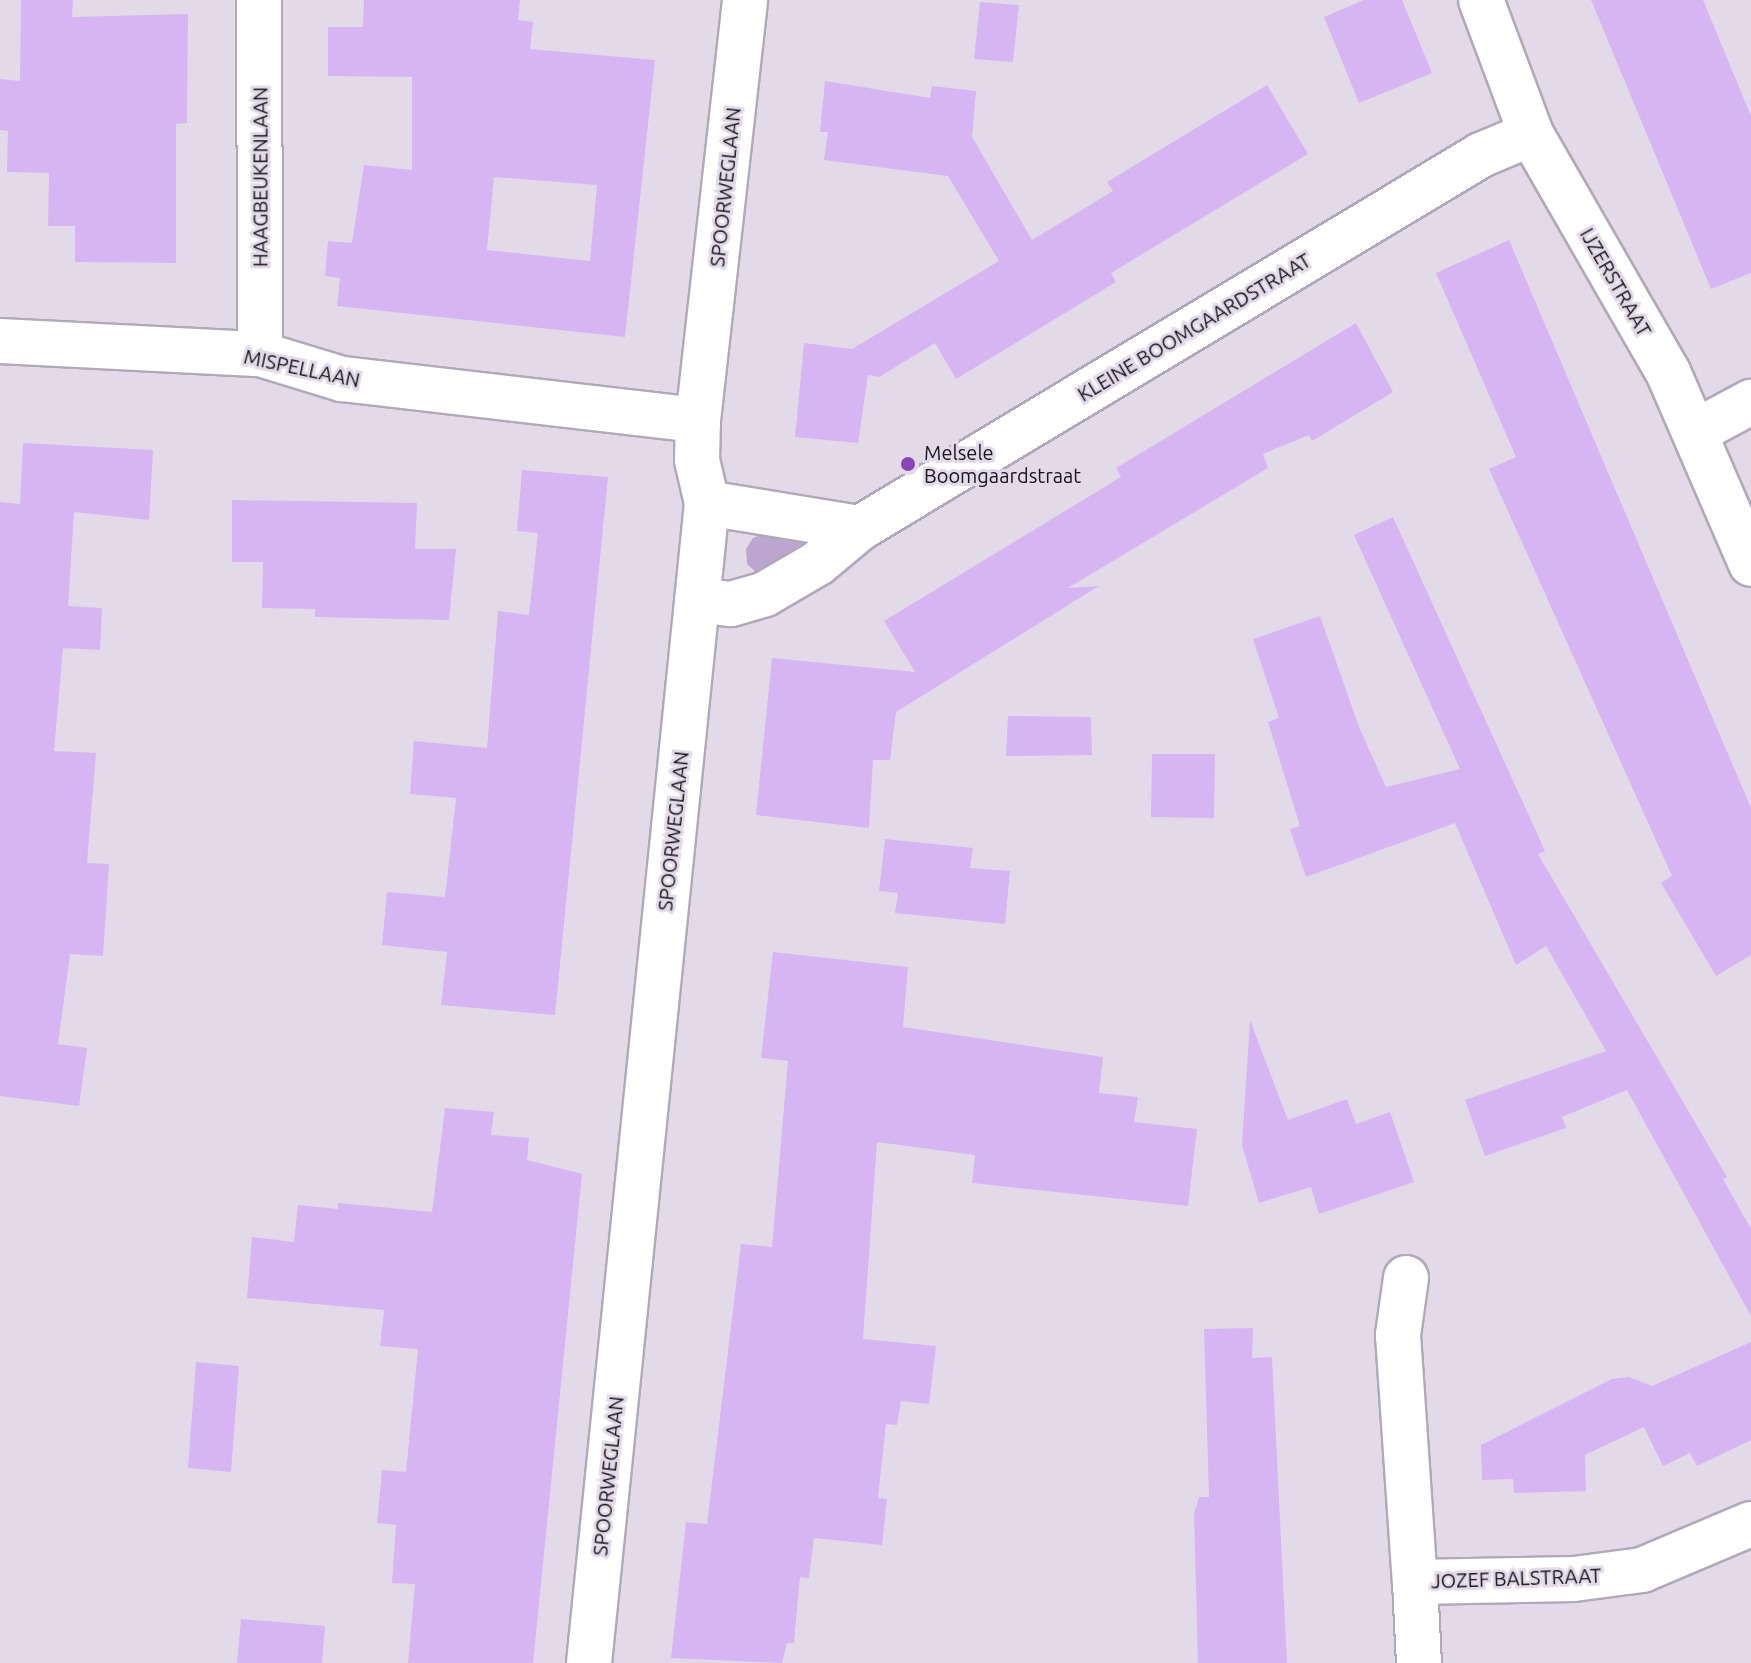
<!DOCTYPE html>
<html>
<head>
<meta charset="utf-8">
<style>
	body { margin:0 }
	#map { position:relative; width:1751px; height:1663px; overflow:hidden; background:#e2dae9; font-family:Ubuntu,sans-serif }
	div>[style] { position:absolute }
	.green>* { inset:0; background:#bca6cf }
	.building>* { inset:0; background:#d7b5f2 }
	.roads { filter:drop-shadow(2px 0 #b0a9b7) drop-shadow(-2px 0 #b0a9b7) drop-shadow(0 2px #b0a9b7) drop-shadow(0 -2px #b0a9b7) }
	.minor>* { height:44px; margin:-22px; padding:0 22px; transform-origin:22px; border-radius:22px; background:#fff }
	.dots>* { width:22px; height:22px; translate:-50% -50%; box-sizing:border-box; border:4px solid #e2dae9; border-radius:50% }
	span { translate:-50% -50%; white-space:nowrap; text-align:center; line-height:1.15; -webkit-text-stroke:6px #e2dae9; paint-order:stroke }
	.street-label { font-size:20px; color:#18151a }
	.poi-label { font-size:20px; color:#18151a }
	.left { translate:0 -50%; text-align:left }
</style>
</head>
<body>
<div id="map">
	<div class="green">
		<div style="clip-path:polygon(766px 533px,801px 537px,812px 545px,771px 573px,756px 572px,747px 564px,746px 549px,753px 538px)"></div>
	</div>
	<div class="building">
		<div style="clip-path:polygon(21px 0,73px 0,72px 17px,188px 14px,187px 123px,176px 124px,176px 263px,75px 262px,75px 226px,48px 226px,49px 173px,7px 172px,8px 131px,0 130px,0 79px,20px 81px)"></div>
		<div style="clip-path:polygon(evenodd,364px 0,520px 0,518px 20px,533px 22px,530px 49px,655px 60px,625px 337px,337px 306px,340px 278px,325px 276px,328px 241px,352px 243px,364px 165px,412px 170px,412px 77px,328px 76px,328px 27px,363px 27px,364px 0,494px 177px,597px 185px,590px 261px,487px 250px,494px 177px)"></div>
		<div style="clip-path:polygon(1364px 0,1402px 0,1432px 73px,1359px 103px,1324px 17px)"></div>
		<div style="clip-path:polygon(1591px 0,1703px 0,1751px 116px,1751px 273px,1711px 289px)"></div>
		<div style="clip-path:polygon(980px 2px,1019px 5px,1013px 62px,974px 59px)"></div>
		<div style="clip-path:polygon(825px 81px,930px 98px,932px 86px,976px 91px,972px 137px,1032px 240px,1113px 191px,1107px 182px,1267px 85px,1308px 154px,1111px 273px,1116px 282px,956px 379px,935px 343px,879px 377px,868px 375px,858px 443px,795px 437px,804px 343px,852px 349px,999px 261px,948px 176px,824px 160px,828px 132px,820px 132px)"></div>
		<div style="clip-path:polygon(1509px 240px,1751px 808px,1751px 955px,1716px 976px,1661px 883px,1672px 876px,1489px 469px,1516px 457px,1436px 273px)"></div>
		<div style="clip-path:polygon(1356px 323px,1393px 392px,1312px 441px,1309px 435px,1263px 454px,1268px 468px,1068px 588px,1099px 586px,896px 712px,890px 760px,873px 760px,869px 828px,756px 815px,772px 658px,915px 672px,884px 621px,1121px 477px,1116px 468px)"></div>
		<div style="clip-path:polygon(23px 443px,153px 450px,149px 520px,74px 512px,68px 606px,102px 608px,100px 650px,63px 648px,54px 751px,96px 753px,87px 863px,109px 864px,103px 956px,70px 954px,58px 1044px,87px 1048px,79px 1106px,0 1096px,0 502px,20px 504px)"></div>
		<div style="clip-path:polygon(522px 470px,608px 477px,555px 1015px,441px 1005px,447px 952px,382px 945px,387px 892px,445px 897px,456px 798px,410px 794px,414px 741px,487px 748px,498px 611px,529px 615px,538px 533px,517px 531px)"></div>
		<div style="clip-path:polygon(232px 500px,417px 503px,415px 549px,456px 549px,449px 620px,315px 617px,315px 609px,262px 608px,263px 562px,232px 562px)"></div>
		<div style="clip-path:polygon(1393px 517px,1545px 851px,1538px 854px,1727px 1177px,1723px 1179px,1751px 1229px,1751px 1316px,1627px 1090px,1562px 1117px,1566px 1128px,1485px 1156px,1465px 1100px,1606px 1051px,1546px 946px,1516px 965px,1455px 823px,1306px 877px,1290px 829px,1300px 826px,1268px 722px,1279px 718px,1253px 639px,1320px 616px,1359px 727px,1386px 787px,1460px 769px,1354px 535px)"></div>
		<div style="clip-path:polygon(1008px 716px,1091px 717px,1092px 755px,1006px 756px)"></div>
		<div style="clip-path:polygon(1152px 754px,1215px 754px,1214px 818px,1151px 817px)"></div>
		<div style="clip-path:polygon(885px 839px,973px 848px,970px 868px,1010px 871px,1005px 924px,895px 913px,898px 893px,879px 891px)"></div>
		<div style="clip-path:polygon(773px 952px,908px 967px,903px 1027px,1103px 1057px,1099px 1093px,1138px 1097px,1134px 1122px,1197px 1129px,1188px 1206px,972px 1183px,975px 1155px,877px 1142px,863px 1339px,936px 1346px,929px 1404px,901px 1401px,897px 1425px,886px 1424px,878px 1498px,887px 1499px,882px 1545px,814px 1538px,809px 1578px,800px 1577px,794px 1643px,787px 1643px,782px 1663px,671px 1658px,686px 1522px,707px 1524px,741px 1244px,772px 1247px,788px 1061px,761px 1058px)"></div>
		<div style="clip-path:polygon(1250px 1020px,1288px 1120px,1347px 1099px,1356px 1124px,1390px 1112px,1414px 1182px,1319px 1214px,1311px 1187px,1259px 1203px,1242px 1145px)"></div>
		<div style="clip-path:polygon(445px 1108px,494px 1112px,491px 1135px,529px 1138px,527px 1160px,582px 1174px,533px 1663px,408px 1663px,415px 1584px,392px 1583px,396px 1525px,377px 1523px,382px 1470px,406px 1472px,418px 1349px,380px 1346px,384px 1310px,247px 1298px,252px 1237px,294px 1242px,298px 1205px,338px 1209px,338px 1203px,432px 1212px)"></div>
		<div style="clip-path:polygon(1253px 1328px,1252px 1358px,1272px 1357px,1287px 1663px,1198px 1663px,1194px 1514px,1199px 1497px,1209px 1497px,1204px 1329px)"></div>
		<div style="clip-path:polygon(1751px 1342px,1751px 1440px,1697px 1466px,1690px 1453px,1663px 1466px,1644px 1427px,1585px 1455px,1586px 1491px,1514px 1493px,1513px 1479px,1482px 1480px,1481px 1445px,1612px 1379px,1629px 1377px,1652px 1386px)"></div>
		<div style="clip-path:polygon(196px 1362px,239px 1366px,231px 1472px,188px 1468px)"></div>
		<div style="clip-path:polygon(241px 1619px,325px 1626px,322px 1663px,237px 1663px)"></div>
	</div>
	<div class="roads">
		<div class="minor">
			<div style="left:259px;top:0;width:354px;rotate:89.8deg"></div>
			<div style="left:1481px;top:0;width:143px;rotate:69.5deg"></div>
			<div style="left:1531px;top:134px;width:275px;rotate:60.1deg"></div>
			<div style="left:1668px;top:372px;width:209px;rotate:66.6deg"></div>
			<div style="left:0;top:341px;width:260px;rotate:2.9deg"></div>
			<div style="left:260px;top:354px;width:86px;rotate:17deg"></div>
			<div style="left:342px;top:379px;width:358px;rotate:6.6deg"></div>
			<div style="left:1695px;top:432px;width:64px;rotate:-28.2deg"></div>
			<div style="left:707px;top:503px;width:155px;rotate:9.3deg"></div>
			<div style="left:697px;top:600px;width:34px;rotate:7deg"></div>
			<div style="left:731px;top:604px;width:35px;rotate:-16deg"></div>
			<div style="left:765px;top:594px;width:61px;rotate:-30.3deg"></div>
			<div style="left:818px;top:563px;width:55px;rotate:-39.8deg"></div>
			<div style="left:860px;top:528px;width:724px;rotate:-30.99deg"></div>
			<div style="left:1481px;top:155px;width:54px;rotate:-22.8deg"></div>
			<div style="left:1406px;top:1278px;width:58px;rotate:98deg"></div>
			<div style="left:1398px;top:1335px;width:248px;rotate:86.1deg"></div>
			<div style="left:1415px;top:1582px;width:159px;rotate:-1.1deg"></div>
			<div style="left:1574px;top:1579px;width:69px;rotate:-7.5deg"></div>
			<div style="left:1642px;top:1570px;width:118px;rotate:-22.9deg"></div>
			<div style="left:1415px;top:1582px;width:81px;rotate:87.2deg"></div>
			<div style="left:589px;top:1663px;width:1166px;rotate:-84.19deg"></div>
			<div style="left:707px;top:503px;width:44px;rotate:-103.1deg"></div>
			<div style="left:697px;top:460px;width:40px;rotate:-88.6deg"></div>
			<div style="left:698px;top:420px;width:423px;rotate:-83.6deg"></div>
		</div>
	</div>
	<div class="dots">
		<div style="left:908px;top:464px;background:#8a44b8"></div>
	</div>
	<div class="street-label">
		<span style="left:260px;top:177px;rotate:-90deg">HAAGBEUKENLAAN</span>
		<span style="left:725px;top:187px;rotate:-84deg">SPOORWEGLAAN</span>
		<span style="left:1616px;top:282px;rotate:60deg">IJZERSTRAAT</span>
		<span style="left:1194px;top:327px;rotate:-31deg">KLEINE BOOMGAARDSTRAAT</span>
		<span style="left:302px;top:368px;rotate:12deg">MISPELLAAN</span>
		<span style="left:673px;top:831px;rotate:-84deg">SPOORWEGLAAN</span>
		<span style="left:608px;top:1476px;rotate:-84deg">SPOORWEGLAAN</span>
		<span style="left:1516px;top:1578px;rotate:-2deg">JOZEF BALSTRAAT</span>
	</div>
	<div class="poi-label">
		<span class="left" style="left:924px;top:464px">Melsele<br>Boomgaardstraat</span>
	</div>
</div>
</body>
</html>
